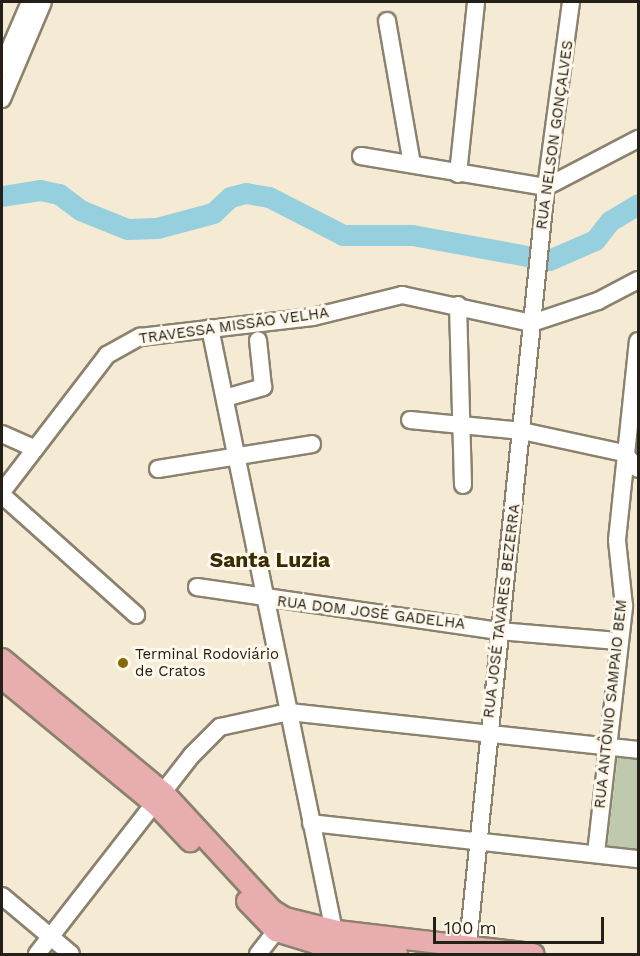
<!DOCTYPE html>
<html>
<head>
<meta charset="utf-8">
<style>
	body { margin:0 }
	#map { position:relative; width:640px; height:956px; overflow:hidden; background:#f5ead4; font-family:"Work Sans",sans-serif }
	div>[style] { position:absolute }
	.green>* { inset:0; background:#bfc9ad }
	.river>* { height:21px; margin:-10.5px; padding:0 10.5px; transform-origin:10.5px; border-radius:10.5px; background:#96cfdd }
	.roads { filter:drop-shadow(2px 0 #8b826e) drop-shadow(-2px 0 #8b826e) drop-shadow(0 2px #8b826e) drop-shadow(0 -2px #8b826e) }
	.minor>* { height:16px; margin:-8px; padding:0 8px; transform-origin:8px; border-radius:8px; background:#fff }
	.major>* { height:20px; margin:-10px; padding:0 10px; transform-origin:10px; border-radius:10px; background:#e8adae }
	.dots>* { width:16px; height:16px; translate:-50% -50%; box-sizing:border-box; border:3px solid #fff8eb; border-radius:50% }
	span { translate:-50% -50%; white-space:nowrap; text-align:center; line-height:1.15; -webkit-text-stroke:6px #fff8eb; paint-order:stroke }
	.street-label { font-size:15px; color:#242018 }
	.poi-label { font-size:15px; color:#242018 }
	.left { translate:0 -50%; text-align:left }
	.district-label { font-size:21px; color:#382d02; font-weight:700 }
	.frame { position:absolute; inset:0; border:3px solid #242018; pointer-events:none }
	.scale { position:absolute; left:433px; top:917px; width:171px; height:27px; box-sizing:border-box; border:3px solid #242018; border-top:0; padding-left:8px; font-size:18px; line-height:21px; white-space:nowrap; color:#242018; -webkit-text-stroke:4px #fff8eb; paint-order:stroke }
</style>
</head>
<body>
<div id="map">
	<div class="green">
		<div style="clip-path:polygon(618px 753px,638px 755px,638px 852px,607px 849px)"></div>
	</div>
	<div class="river">
		<div style="left:2px;top:196px;width:38px;rotate:-9deg"></div>
		<div style="left:40px;top:190px;width:19px;rotate:12deg"></div>
		<div style="left:59px;top:194px;width:26px;rotate:37deg"></div>
		<div style="left:80px;top:210px;width:51px;rotate:22deg"></div>
		<div style="left:127px;top:229px;width:30px;rotate:-2deg"></div>
		<div style="left:157px;top:228px;width:58px;rotate:-15deg"></div>
		<div style="left:213px;top:213px;width:23px;rotate:-43deg"></div>
		<div style="left:230px;top:197px;width:16px;rotate:-14deg"></div>
		<div style="left:246px;top:193px;width:23px;rotate:10deg"></div>
		<div style="left:269px;top:197px;width:83px;rotate:27.2deg"></div>
		<div style="left:343px;top:235px;width:69px"></div>
		<div style="left:412px;top:235px;width:139px;rotate:10.3deg"></div>
		<div style="left:549px;top:260px;width:50px;rotate:-23.5deg"></div>
		<div style="left:595px;top:240px;width:24px;rotate:-52deg"></div>
		<div style="left:610px;top:221px;width:33px;rotate:-31deg"></div>
	</div>
	<div class="roads">
		<div class="minor">
			<div style="left:387px;top:21px;width:145px;rotate:80.1deg"></div>
			<div style="left:2px;top:67px;width:71px;rotate:-66.7deg"></div>
			<div style="left:2px;top:99px;width:105px;rotate:-67.1deg"></div>
			<div style="left:361px;top:156px;width:188px;rotate:9.5deg"></div>
			<div style="left:546px;top:187px;width:104px;rotate:-27.6deg"></div>
			<div style="left:458px;top:174px;width:173px;rotate:-84deg"></div>
			<div style="left:458px;top:305px;width:180px;rotate:88.4deg"></div>
			<div style="left:210px;top:328px;width:626px;rotate:78.38deg"></div>
			<div style="left:225px;top:398px;width:40px;rotate:-16deg"></div>
			<div style="left:263px;top:387px;width:47px;rotate:-96.1deg"></div>
			<div style="left:410px;top:420px;width:113px;rotate:5.6deg"></div>
			<div style="left:522px;top:431px;width:104px;rotate:12.2deg"></div>
			<div style="left:624px;top:453px;width:21px;rotate:49deg"></div>
			<div style="left:2px;top:434px;width:36px;rotate:24deg"></div>
			<div style="left:158px;top:469px;width:156px;rotate:-9.2deg"></div>
			<div style="left:2px;top:492px;width:173px;rotate:-52.5deg"></div>
			<div style="left:107px;top:355px;width:38px;rotate:-29deg"></div>
			<div style="left:140px;top:337px;width:174px;rotate:-6.6deg"></div>
			<div style="left:313px;top:317px;width:92px;rotate:-13.9deg"></div>
			<div style="left:402px;top:295px;width:133px;rotate:12.2deg"></div>
			<div style="left:532px;top:323px;width:70px;rotate:-18.4deg"></div>
			<div style="left:598px;top:301px;width:45px;rotate:-27.7deg"></div>
			<div style="left:2px;top:495px;width:180px;rotate:41.8deg"></div>
			<div style="left:197px;top:587px;width:305px;rotate:8.3deg"></div>
			<div style="left:499px;top:631px;width:119px;rotate:4.8deg"></div>
			<div style="left:311px;top:823px;width:329px;rotate:6.3deg"></div>
			<div style="left:596px;top:853px;width:249px;rotate:-83.5deg"></div>
			<div style="left:624px;top:606px;width:66px;rotate:-96.1deg"></div>
			<div style="left:617px;top:540px;width:200px;rotate:-84deg"></div>
			<div style="left:2px;top:896px;width:90px;rotate:40deg"></div>
			<div style="left:37px;top:954px;width:252px;rotate:-52.1deg"></div>
			<div style="left:192px;top:755px;width:40px;rotate:-45deg"></div>
			<div style="left:220px;top:727px;width:71px;rotate:-12.3deg"></div>
			<div style="left:289px;top:712px;width:351px;rotate:6.2deg"></div>
			<div style="left:258px;top:954px;width:29px;rotate:-52deg"></div>
			<div style="left:467px;top:954px;width:771px;rotate:-84.12deg"></div>
			<div style="left:546px;top:187px;width:187px;rotate:-82.3deg"></div>
		</div>
		<div class="major">
			<div style="left:2px;top:659px;width:210px;rotate:39.6deg"></div>
			<div style="left:164px;top:793px;width:159px;rotate:47.3deg"></div>
			<div style="left:272px;top:910px;width:15px;rotate:32deg"></div>
			<div style="left:285px;top:918px;width:54px;rotate:14deg"></div>
			<div style="left:337px;top:931px;width:198px;rotate:6.7deg"></div>
			<div style="left:2px;top:678px;width:200px;rotate:39.5deg"></div>
			<div style="left:156px;top:805px;width:50px;rotate:46.6deg"></div>
			<div style="left:247px;top:901px;width:42px;rotate:46deg"></div>
			<div style="left:276px;top:931px;width:41px;rotate:17.1deg"></div>
			<div style="left:315px;top:943px;width:83px;rotate:7.6deg"></div>
		</div>
	</div>
	<div class="dots">
		<div style="left:123px;top:663px;background:#836c07"></div>
	</div>
	<div class="street-label">
		<span style="left:555px;top:135px;rotate:-82deg">RUA NELSON GONÇALVES</span>
		<span style="left:234px;top:326px;rotate:-8deg">TRAVESSA MISSÃO VELHA</span>
		<span style="left:502px;top:611px;rotate:-83deg">RUA JOSÉ TAVARES BEZERRA</span>
		<span style="left:371px;top:613px;rotate:7deg">RUA DOM JOSÉ GADELHA</span>
		<span style="left:611px;top:704px;rotate:-84deg">RUA ANTÔNIO SAMPAIO BEM</span>
	</div>
	<div class="poi-label">
		<span class="left" style="left:135px;top:663px">Terminal Rodoviário<br>de Cratos</span>
	</div>
	<div class="district-label">
		<span style="left:270px;top:560px">Santa Luzia</span>
	</div>
	<div class="frame"></div>
	<div class="scale">100 m</div>
</div>
</body>
</html>
